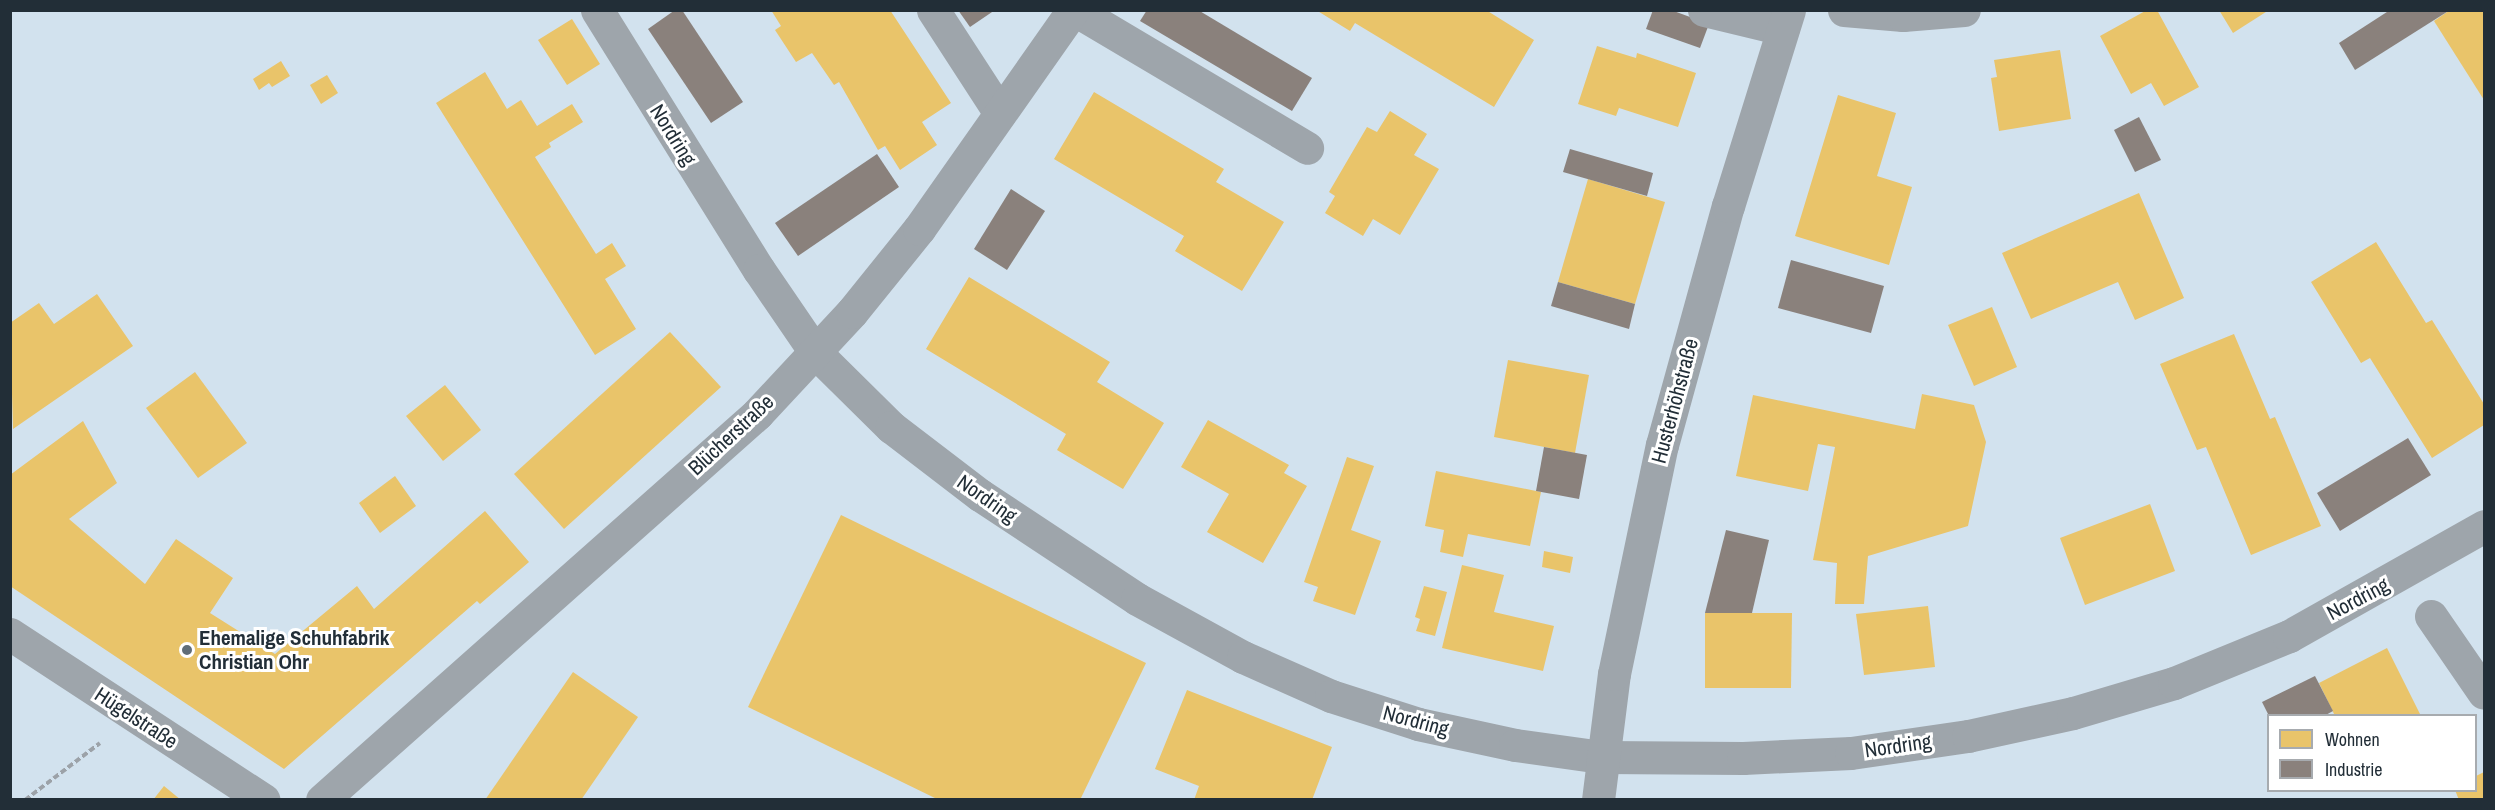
<!DOCTYPE html>
<html>
<head>
<meta charset="utf-8">
<style>
	body { margin:0 }
	#map { position:relative; width:2495px; height:810px; overflow:hidden; background:#d2e2ee; font-family:"Archivo Narrow",sans-serif }
	div>[style] { position:absolute }
	.homes>* { inset:0; background:#e9c46a }
	.industry>* { inset:0; background:#8a817c }
	.path>* { height:4px; margin-top:-2px; transform-origin:0; background:repeating-linear-gradient(90deg,#9ca2a8 0 6px,transparent 0 9px) }
	.minor>* { height:33px; margin:-16.5px; padding:0 16.5px; transform-origin:16.5px; border-radius:16.5px; background:#9ea5ab }
	.dots>* { width:16px; height:16px; translate:-50% -50%; box-sizing:border-box; border:3px solid #fff; border-radius:50% }
	span { translate:-50% -50%; white-space:nowrap; text-align:center; line-height:1.15; -webkit-text-stroke:6px #fff; paint-order:stroke }
	.street-label { font-size:21px; color:#222e37 }
	.poi-label { font-size:21px; color:#222e37; font-weight:700 }
	.left { translate:0 -50%; text-align:left }
	.frame { position:absolute; inset:0; border:12px solid #222e37; pointer-events:none }
	.legend { position:absolute; left:2267px; top:714px; width:210px; height:78px; box-sizing:border-box; background:#fff; border:2px solid #a7abaf; margin:0; padding:8px 10px; list-style:none; font-size:18px; color:#222e37 }
	.legend li { display:flex; align-items:center; gap:12px; height:30px }
	.legend b { width:30px; border:2px solid #a7abaf }
</style>
</head>
<body>
<div id="map">
	<div class="homes">
		<div style="clip-path:polygon(771px 10px,890px 10px,951px 103px,922px 122px,937px 145px,900px 170px,885px 146px,878px 150px,839px 82px,834px 85px,812px 53px,796px 62px,775px 30px,781px 26px)"></div>
		<div style="clip-path:polygon(1316px 10px,1486px 10px,1534px 40px,1494px 107px,1355px 23px,1350px 31px)"></div>
		<div style="clip-path:polygon(2147px 10px,2157px 10px,2199px 87px,2164px 106px,2151px 83px,2131px 94px,2100px 36px)"></div>
		<div style="clip-path:polygon(2219px 10px,2269px 10px,2233px 33px)"></div>
		<div style="clip-path:polygon(2450px 10px,2484px 10px,2484px 100px,2434px 21px)"></div>
		<div style="clip-path:polygon(572px 19px,600px 64px,567px 85px,538px 40px)"></div>
		<div style="clip-path:polygon(1597px 46px,1636px 58px,1637px 53px,1696px 73px,1678px 127px,1619px 108px,1616px 116px,1578px 104px)"></div>
		<div style="clip-path:polygon(2060px 50px,2071px 119px,1999px 131px,1991px 78px,1997px 77px,1994px 60px)"></div>
		<div style="clip-path:polygon(281px 61px,290px 76px,272px 87px,269px 83px,259px 90px,253px 79px)"></div>
		<div style="clip-path:polygon(485px 72px,507px 109px,521px 100px,537px 126px,572px 104px,583px 122px,549px 143px,551px 147px,535px 157px,596px 254px,612px 243px,626px 266px,605px 279px,636px 329px,595px 355px,436px 103px)"></div>
		<div style="clip-path:polygon(327px 75px,338px 93px,321px 104px,310px 85px)"></div>
		<div style="clip-path:polygon(1094px 92px,1224px 169px,1216px 182px,1284px 222px,1242px 291px,1175px 251px,1184px 236px,1054px 159px)"></div>
		<div style="clip-path:polygon(1838px 95px,1896px 113px,1877px 176px,1912px 187px,1889px 265px,1795px 236px)"></div>
		<div style="clip-path:polygon(1390px 111px,1427px 134px,1414px 155px,1439px 169px,1400px 235px,1373px 219px,1363px 236px,1325px 213px,1335px 196px,1329px 192px,1367px 127px,1377px 132px)"></div>
		<div style="clip-path:polygon(1588px 179px,1665px 202px,1635px 304px,1558px 282px)"></div>
		<div style="clip-path:polygon(2139px 193px,2184px 298px,2135px 320px,2118px 282px,2031px 319px,2002px 253px)"></div>
		<div style="clip-path:polygon(2376px 242px,2426px 323px,2432px 320px,2484px 404px,2484px 425px,2432px 458px,2370px 358px,2361px 363px,2311px 282px)"></div>
		<div style="clip-path:polygon(969px 277px,1110px 362px,1097px 382px,1164px 423px,1123px 489px,1057px 450px,1066px 434px,926px 349px)"></div>
		<div style="clip-path:polygon(97px 294px,133px 346px,13px 429px,10px 323px,39px 303px,54px 324px)"></div>
		<div style="clip-path:polygon(1992px 307px,2017px 367px,1974px 386px,1948px 325px)"></div>
		<div style="clip-path:polygon(670px 332px,721px 387px,564px 529px,514px 474px)"></div>
		<div style="clip-path:polygon(2234px 334px,2270px 419px,2275px 417px,2321px 526px,2251px 555px,2206px 447px,2197px 450px,2160px 364px)"></div>
		<div style="clip-path:polygon(1508px 360px,1589px 375px,1575px 453px,1494px 437px)"></div>
		<div style="clip-path:polygon(195px 372px,247px 443px,198px 478px,146px 408px)"></div>
		<div style="clip-path:polygon(445px 385px,481px 430px,443px 461px,406px 416px)"></div>
		<div style="clip-path:polygon(1922px 394px,1974px 405px,1986px 442px,1968px 526px,1868px 556px,1864px 604px,1835px 604px,1837px 563px,1813px 560px,1835px 447px,1818px 444px,1808px 491px,1736px 476px,1753px 395px,1915px 429px)"></div>
		<div style="clip-path:polygon(1208px 420px,1289px 465px,1284px 473px,1307px 486px,1263px 563px,1207px 532px,1229px 494px,1181px 467px)"></div>
		<div style="clip-path:polygon(83px 421px,117px 483px,69px 519px,145px 584px,176px 539px,233px 578px,210px 613px,275px 654px,357px 586px,374px 609px,485px 511px,529px 562px,480px 604px,477px 601px,284px 769px,10px 586px,10px 475px)"></div>
		<div style="clip-path:polygon(1347px 457px,1374px 466px,1351px 530px,1381px 541px,1355px 615px,1313px 601px,1318px 587px,1304px 582px)"></div>
		<div style="clip-path:polygon(1436px 471px,1541px 492px,1530px 546px,1468px 534px,1463px 557px,1440px 552px,1444px 530px,1425px 526px)"></div>
		<div style="clip-path:polygon(395px 476px,416px 506px,380px 533px,359px 503px)"></div>
		<div style="clip-path:polygon(2150px 504px,2175px 571px,2085px 605px,2060px 538px)"></div>
		<div style="clip-path:polygon(841px 515px,1146px 663px,1080px 800px,939px 800px,748px 707px)"></div>
		<div style="clip-path:polygon(1544px 551px,1573px 557px,1570px 573px,1542px 567px)"></div>
		<div style="clip-path:polygon(1462px 565px,1504px 575px,1494px 612px,1554px 626px,1543px 671px,1442px 648px)"></div>
		<div style="clip-path:polygon(1424px 586px,1447px 592px,1435px 636px,1416px 631px,1420px 619px,1415px 617px)"></div>
		<div style="clip-path:polygon(1928px 606px,1935px 667px,1864px 675px,1856px 614px)"></div>
		<div style="clip-path:polygon(1705px 613px,1792px 613px,1791px 688px,1705px 688px)"></div>
		<div style="clip-path:polygon(2387px 648px,2421px 716px,2335px 716px,2319px 683px)"></div>
		<div style="clip-path:polygon(573px 672px,638px 717px,581px 800px,485px 800px)"></div>
		<div style="clip-path:polygon(1187px 690px,1332px 747px,1312px 800px,1194px 800px,1199px 786px,1155px 769px)"></div>
		<div style="clip-path:polygon(2484px 772px,2484px 800px,2459px 800px,2455px 790px,2476px 790px,2476px 776px)"></div>
		<div style="clip-path:polygon(164px 786px,181px 800px,153px 800px)"></div>
	</div>
	<div class="industry">
		<div style="clip-path:polygon(675px 10px,682px 10px,743px 102px,711px 123px,648px 29px)"></div>
		<div style="clip-path:polygon(958px 10px,995px 10px,970px 27px)"></div>
		<div style="clip-path:polygon(1147px 10px,1198px 10px,1312px 78px,1292px 111px,1140px 21px)"></div>
		<div style="clip-path:polygon(1653px 10px,1671px 10px,1709px 24px,1700px 48px,1646px 29px)"></div>
		<div style="clip-path:polygon(2390px 10px,2450px 10px,2355px 70px,2339px 43px)"></div>
		<div style="clip-path:polygon(2139px 117px,2161px 160px,2135px 172px,2114px 130px)"></div>
		<div style="clip-path:polygon(1570px 149px,1653px 173px,1647px 196px,1563px 172px)"></div>
		<div style="clip-path:polygon(877px 154px,899px 187px,798px 256px,775px 223px)"></div>
		<div style="clip-path:polygon(1011px 189px,1045px 211px,1007px 270px,974px 249px)"></div>
		<div style="clip-path:polygon(1791px 260px,1884px 286px,1871px 333px,1778px 308px)"></div>
		<div style="clip-path:polygon(1558px 282px,1635px 304px,1629px 329px,1551px 306px)"></div>
		<div style="clip-path:polygon(2408px 438px,2431px 475px,2340px 531px,2317px 493px)"></div>
		<div style="clip-path:polygon(1544px 447px,1587px 455px,1579px 499px,1536px 491px)"></div>
		<div style="clip-path:polygon(1726px 530px,1769px 540px,1752px 613px,1705px 613px)"></div>
		<div style="clip-path:polygon(2315px 676px,2333px 711px,2324px 716px,2269px 716px,2262px 702px)"></div>
	</div>
	<div class="path">
		<div style="left:25px;top:800px;width:94px;rotate:-37.2deg"></div>
	</div>
	<div class="minor">
		<div style="left:597px;top:10px;width:306px;rotate:58.1deg"></div>
		<div style="left:759px;top:270px;width:99px;rotate:55.7deg"></div>
		<div style="left:815px;top:352px;width:107px;rotate:44.6deg"></div>
		<div style="left:891px;top:427px;width:112px;rotate:37.4deg"></div>
		<div style="left:980px;top:495px;width:188px;rotate:33.5deg"></div>
		<div style="left:1137px;top:599px;width:121px;rotate:28.7deg"></div>
		<div style="left:1243px;top:657px;width:96px;rotate:23.9deg"></div>
		<div style="left:1331px;top:696px;width:91px;rotate:17.8deg"></div>
		<div style="left:1418px;top:724px;width:99px;rotate:12.2deg"></div>
		<div style="left:1515px;top:745px;width:88px;rotate:7.9deg"></div>
		<div style="left:1602px;top:757px;width:141px;rotate:0.4deg"></div>
		<div style="left:1743px;top:758px;width:108px;rotate:-2.7deg"></div>
		<div style="left:1851px;top:753px;width:118px;rotate:-8.3deg"></div>
		<div style="left:1968px;top:736px;width:107px;rotate:-12.4deg"></div>
		<div style="left:2073px;top:713px;width:105px;rotate:-16.5deg"></div>
		<div style="left:2174px;top:683px;width:124px;rotate:-22.2deg"></div>
		<div style="left:2289px;top:636px;width:224px;rotate:-29.4deg"></div>
		<div style="left:933px;top:10px;width:123px;rotate:57deg"></div>
		<div style="left:1075px;top:10px;width:270px;rotate:30.7deg"></div>
		<div style="left:1704px;top:10px;width:81px;rotate:13.5deg"></div>
		<div style="left:1844px;top:10px;width:59px;rotate:4.8deg"></div>
		<div style="left:1903px;top:15px;width:61px;rotate:-4.7deg"></div>
		<div style="left:2431px;top:616px;width:93px;rotate:55.5deg"></div>
		<div style="left:10px;top:634px;width:303px;rotate:33.2deg"></div>
		<div style="left:322px;top:800px;width:582px;rotate:-41.58deg"></div>
		<div style="left:757px;top:414px;width:139px;rotate:-47deg"></div>
		<div style="left:852px;top:312px;width:107px;rotate:-51.1deg"></div>
		<div style="left:919px;top:229px;width:268px;rotate:-54.9deg"></div>
		<div style="left:1598px;top:800px;width:127px;rotate:-82.8deg"></div>
		<div style="left:1614px;top:674px;width:234px;rotate:-78.2deg"></div>
		<div style="left:1662px;top:445px;width:248px;rotate:-74.6deg"></div>
		<div style="left:1728px;top:206px;width:205px;rotate:-72.7deg"></div>
	</div>
	<div class="dots">
		<div style="left:187px;top:650px;background:#606d77"></div>
	</div>
	<div class="street-label">
		<span style="left:673px;top:135px;rotate:58deg">Nordring</span>
		<span style="left:1675px;top:401px;rotate:-75deg">Husterhöhstraße</span>
		<span style="left:731px;top:435px;rotate:-43deg">Blücherstraße</span>
		<span style="left:987px;top:499px;rotate:35deg">Nordring</span>
		<span style="left:2358px;top:599px;rotate:-28deg">Nordring</span>
		<span style="left:136px;top:718px;rotate:33deg">Hügelstraße</span>
		<span style="left:1416px;top:721px;rotate:15deg">Nordring</span>
		<span style="left:1898px;top:746px;rotate:-8deg">Nordring</span>
	</div>
	<div class="poi-label">
		<span class="left" style="left:199px;top:650px">Ehemalige Schuhfabrik<br>Christian Ohr</span>
	</div>
	<div class="frame"></div>
	<ul class="legend">
	<li><b style="height:16px;background:#e9c46a"></b>Wohnen</li>
	<li><b style="height:16px;background:#8a817c"></b>Industrie</li>
	</ul>
</div>
</body>
</html>
